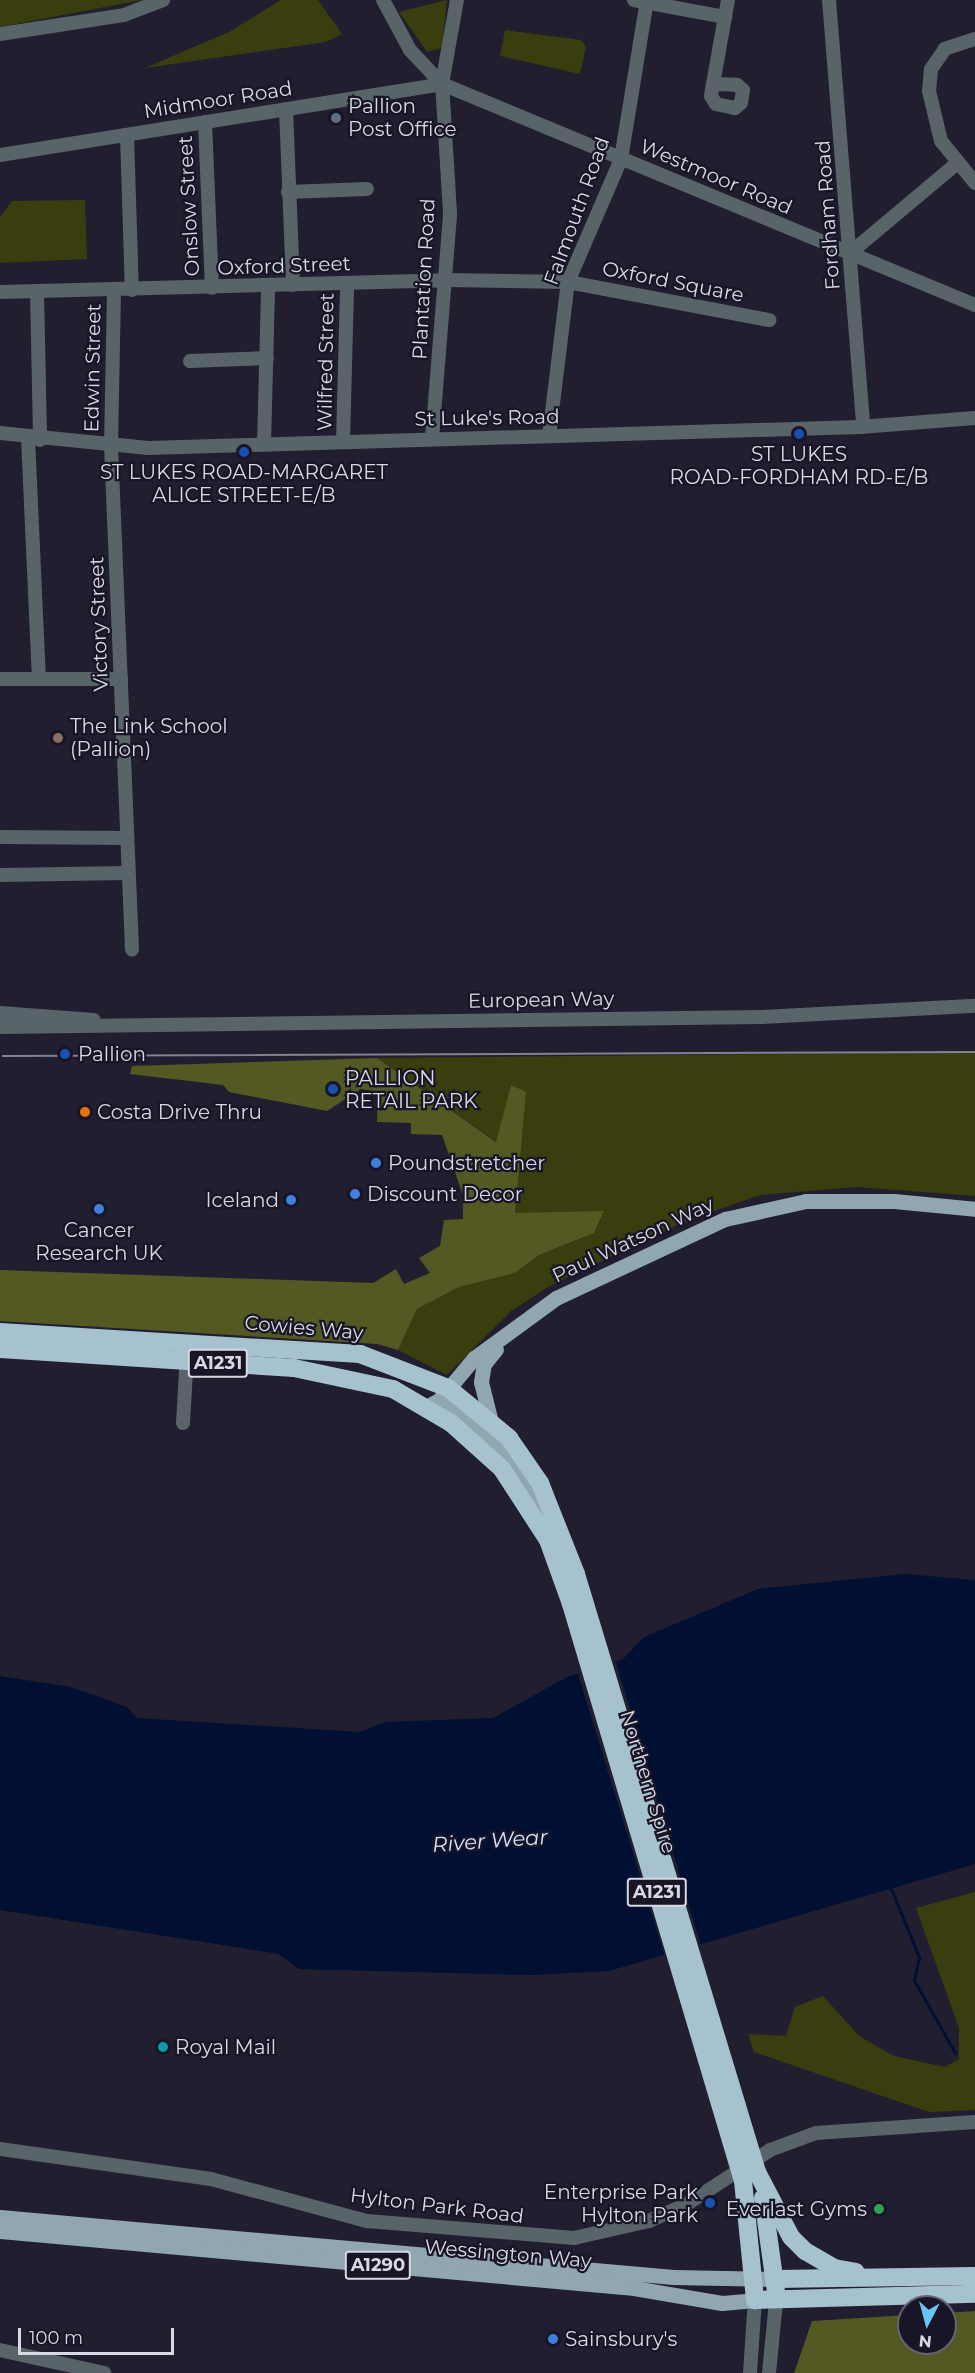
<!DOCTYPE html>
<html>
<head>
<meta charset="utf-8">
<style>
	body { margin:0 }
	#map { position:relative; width:975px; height:2373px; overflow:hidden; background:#211e30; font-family:Montserrat,sans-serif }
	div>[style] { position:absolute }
	.green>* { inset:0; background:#3a3d0e }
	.forest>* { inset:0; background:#545923 }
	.water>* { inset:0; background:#010f33 }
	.pier>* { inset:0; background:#211e30 }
	.stream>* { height:3px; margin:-1.5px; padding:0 1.5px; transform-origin:1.5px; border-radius:1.5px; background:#010f33 }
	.minor>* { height:14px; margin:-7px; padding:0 7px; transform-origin:7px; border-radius:7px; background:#596468 }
	.major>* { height:15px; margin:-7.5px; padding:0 7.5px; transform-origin:7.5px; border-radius:7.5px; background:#90a7b1 }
	.highway>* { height:18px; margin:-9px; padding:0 9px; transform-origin:9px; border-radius:9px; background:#a6c2ce }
	.tram>* { height:1.5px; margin:-0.75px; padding:0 0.75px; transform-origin:0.75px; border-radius:0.75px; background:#848291 }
	.highway-bridge>* { height:18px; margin:-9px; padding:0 9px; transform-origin:9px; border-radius:9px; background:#a6c2ce }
	.dots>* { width:16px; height:16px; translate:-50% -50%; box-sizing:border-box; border:3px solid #171526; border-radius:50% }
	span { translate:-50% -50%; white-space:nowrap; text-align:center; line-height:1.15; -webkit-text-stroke:4.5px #171526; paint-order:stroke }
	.shield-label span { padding:2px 4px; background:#171526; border:2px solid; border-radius:4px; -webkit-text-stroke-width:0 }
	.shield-label { font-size:18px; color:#d9d8e5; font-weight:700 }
	.street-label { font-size:20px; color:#d9d8e5 }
	.poi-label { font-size:20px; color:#d9d8e5 }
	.left { translate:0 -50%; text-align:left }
	.right { translate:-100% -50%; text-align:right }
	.water-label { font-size:21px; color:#d3e2ff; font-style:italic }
	.north { position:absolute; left:897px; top:2295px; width:60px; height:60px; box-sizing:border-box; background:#171526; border:2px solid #656372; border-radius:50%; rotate:186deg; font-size:16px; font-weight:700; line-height:24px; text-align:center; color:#d9d8e5 }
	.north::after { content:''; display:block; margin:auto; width:21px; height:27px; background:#68c4f0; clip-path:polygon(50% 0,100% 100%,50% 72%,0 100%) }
	.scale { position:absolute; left:18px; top:2328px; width:156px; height:27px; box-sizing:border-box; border:3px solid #d9d8e5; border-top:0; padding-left:8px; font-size:18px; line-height:21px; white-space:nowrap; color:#d9d8e5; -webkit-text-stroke:4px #171526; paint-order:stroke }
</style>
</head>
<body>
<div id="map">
	<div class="green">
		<div style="clip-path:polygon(0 0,142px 0,0 27px)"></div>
		<div style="clip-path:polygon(281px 0,318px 0,342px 34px,326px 42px,145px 68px,229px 32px)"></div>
		<div style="clip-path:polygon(447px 0,442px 48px,427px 52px,399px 12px)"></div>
		<div style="clip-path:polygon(505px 30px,581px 40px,586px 47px,580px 74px,500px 56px)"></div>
		<div style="clip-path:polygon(85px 200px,87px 259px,0 263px,0 217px,12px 201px)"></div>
		<div style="clip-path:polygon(975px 1052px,975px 1196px,857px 1187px,760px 1195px,683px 1222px,548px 1287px,511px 1311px,447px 1375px,398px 1350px,417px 1309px,459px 1287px,515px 1273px,539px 1255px,594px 1233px,604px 1212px,515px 1214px,511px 1086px,497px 1142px,377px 1058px)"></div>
		<div style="clip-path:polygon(975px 1892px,975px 2110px,929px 2112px,754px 2052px,748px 2034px,786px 2036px,795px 2007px,823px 1996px,859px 2036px,894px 2056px,945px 2067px,959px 2059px,959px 2028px,916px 1908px)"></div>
	</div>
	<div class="forest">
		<div style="clip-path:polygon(377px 1058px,496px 1142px,511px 1085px,526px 1092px,515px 1213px,604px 1211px,594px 1233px,539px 1255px,515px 1273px,459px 1287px,417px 1309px,398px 1350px,377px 1344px,0 1321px,0 1270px,373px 1283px,396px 1269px,404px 1284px,430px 1273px,419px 1258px,440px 1246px,444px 1220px,463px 1219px,463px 1195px,442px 1135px,411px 1134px,411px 1123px,377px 1122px,378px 1092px,361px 1089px,327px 1111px,229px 1092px,223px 1085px,130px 1074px,132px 1066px)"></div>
		<div style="clip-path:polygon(975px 2311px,975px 2373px,794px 2373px,812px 2321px,909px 2315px,909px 2343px,945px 2343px,945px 2313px)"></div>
	</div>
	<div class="water">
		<div style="clip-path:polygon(905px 1574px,975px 1580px,975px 1864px,609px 1971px,531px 1975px,299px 1969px,279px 1954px,0 1910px,0 1676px,71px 1687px,127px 1707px,137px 1718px,360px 1732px,384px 1722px,493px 1718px,567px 1677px,622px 1660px,644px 1637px,758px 1589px)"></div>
	</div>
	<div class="pier">
		<div style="clip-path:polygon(615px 1659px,701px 1946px,665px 1957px,577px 1671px)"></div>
	</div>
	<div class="stream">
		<div style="left:890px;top:1886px;width:77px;rotate:67.8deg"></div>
		<div style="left:919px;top:1957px;width:24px;rotate:102deg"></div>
		<div style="left:914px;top:1980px;width:84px;rotate:60.7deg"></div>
	</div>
	<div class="minor">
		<div style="left:383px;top:0;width:57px;rotate:61.6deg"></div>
		<div style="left:410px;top:50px;width:47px;rotate:46.7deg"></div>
		<div style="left:442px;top:84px;width:577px;rotate:22.52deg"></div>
		<div style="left:634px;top:0;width:93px;rotate:10.6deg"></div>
		<div style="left:829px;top:0;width:428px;rotate:85.4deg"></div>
		<div style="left:0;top:34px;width:125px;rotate:-8.7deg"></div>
		<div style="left:124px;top:15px;width:42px;rotate:-21deg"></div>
		<div style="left:975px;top:39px;width:32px;rotate:162deg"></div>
		<div style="left:945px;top:49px;width:24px;rotate:125deg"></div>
		<div style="left:931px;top:69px;width:22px;rotate:95deg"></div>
		<div style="left:929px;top:91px;width:51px;rotate:76.5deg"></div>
		<div style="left:941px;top:141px;width:54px;rotate:51deg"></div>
		<div style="left:713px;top:84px;width:24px;rotate:2deg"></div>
		<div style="left:737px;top:85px;width:8px;rotate:40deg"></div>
		<div style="left:743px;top:90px;width:13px;rotate:99deg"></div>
		<div style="left:741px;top:103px;width:8px;rotate:140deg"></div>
		<div style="left:735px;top:108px;width:19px;rotate:-168deg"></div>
		<div style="left:716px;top:104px;width:9px;rotate:-122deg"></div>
		<div style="left:711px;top:96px;width:12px;rotate:-81deg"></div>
		<div style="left:713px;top:84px;width:85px;rotate:-79.9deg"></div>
		<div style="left:286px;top:109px;width:176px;rotate:87.7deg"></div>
		<div style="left:205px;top:122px;width:166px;rotate:87.6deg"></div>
		<div style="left:127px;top:135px;width:155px;rotate:88.2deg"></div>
		<div style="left:0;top:155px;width:448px;rotate:-9.1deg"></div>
		<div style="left:288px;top:192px;width:79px;rotate:-2.2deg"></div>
		<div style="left:850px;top:253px;width:138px;rotate:-40deg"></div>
		<div style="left:114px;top:291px;width:155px;rotate:91.1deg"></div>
		<div style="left:111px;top:446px;width:504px;rotate:87.61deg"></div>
		<div style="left:0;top:292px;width:447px;rotate:-1.5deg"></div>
		<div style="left:447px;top:280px;width:121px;rotate:0.9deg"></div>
		<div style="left:568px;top:282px;width:205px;rotate:10.7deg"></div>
		<div style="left:37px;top:292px;width:148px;rotate:88.8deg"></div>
		<div style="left:190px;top:361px;width:77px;rotate:-2.2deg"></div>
		<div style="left:0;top:433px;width:149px;rotate:5.8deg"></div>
		<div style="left:148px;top:448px;width:712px;rotate:-1.69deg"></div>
		<div style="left:860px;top:427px;width:115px;rotate:-4.5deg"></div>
		<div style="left:549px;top:436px;width:155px;rotate:-83deg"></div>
		<div style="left:568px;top:282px;width:134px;rotate:-66.7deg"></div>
		<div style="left:621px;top:159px;width:161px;rotate:-80.7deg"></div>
		<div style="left:28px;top:438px;width:241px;rotate:87.4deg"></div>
		<div style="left:432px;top:439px;width:227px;rotate:-85.4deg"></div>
		<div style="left:450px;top:213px;width:129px;rotate:-93.5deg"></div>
		<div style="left:442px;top:84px;width:85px;rotate:-79.9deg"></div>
		<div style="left:343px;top:442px;width:158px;rotate:-88.5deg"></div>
		<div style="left:264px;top:444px;width:158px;rotate:-88.5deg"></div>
		<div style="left:0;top:679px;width:121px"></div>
		<div style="left:0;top:837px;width:127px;rotate:0.5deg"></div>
		<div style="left:0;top:875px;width:128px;rotate:-0.9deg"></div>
		<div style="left:0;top:1013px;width:94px;rotate:4.3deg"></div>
		<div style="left:0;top:1027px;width:762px;rotate:-0.75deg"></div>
		<div style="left:762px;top:1017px;width:213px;rotate:-3deg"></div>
		<div style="left:183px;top:1423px;width:70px;rotate:-86.7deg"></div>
		<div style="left:0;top:2149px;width:213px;rotate:8.1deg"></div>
		<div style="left:211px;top:2179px;width:162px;rotate:15.1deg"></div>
		<div style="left:367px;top:2221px;width:208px;rotate:4.7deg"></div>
		<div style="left:574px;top:2238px;width:77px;rotate:-12.8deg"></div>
		<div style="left:649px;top:2221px;width:42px;rotate:-24.1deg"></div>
		<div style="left:687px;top:2204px;width:99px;rotate:-33deg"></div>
		<div style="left:770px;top:2150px;width:49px;rotate:-20.3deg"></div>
		<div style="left:816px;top:2133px;width:159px;rotate:-4deg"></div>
		<div style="left:0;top:2350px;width:107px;rotate:12.5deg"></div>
		<div style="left:750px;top:2373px;width:73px;rotate:-86.1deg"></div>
		<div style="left:769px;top:2373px;width:72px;rotate:-84.4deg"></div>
	</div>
	<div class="major">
		<div style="left:448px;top:1388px;width:16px;rotate:86deg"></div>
		<div style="left:449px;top:1404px;width:59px;rotate:40.2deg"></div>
		<div style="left:494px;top:1442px;width:40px;rotate:51deg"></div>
		<div style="left:519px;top:1473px;width:49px;rotate:67.1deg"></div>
		<div style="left:426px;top:1407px;width:15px;rotate:-28deg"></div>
		<div style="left:439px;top:1400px;width:55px;rotate:-50.2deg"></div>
		<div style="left:474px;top:1358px;width:102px;rotate:-36.2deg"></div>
		<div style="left:556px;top:1298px;width:187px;rotate:-25.1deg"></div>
		<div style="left:725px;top:1219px;width:83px;rotate:-12.5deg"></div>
		<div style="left:806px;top:1201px;width:88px"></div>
		<div style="left:894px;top:1201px;width:81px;rotate:5.6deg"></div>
		<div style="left:491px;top:1422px;width:41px;rotate:-104deg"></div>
		<div style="left:481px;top:1382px;width:18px;rotate:-81deg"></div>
		<div style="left:484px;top:1364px;width:19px;rotate:-51deg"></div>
		<div style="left:0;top:2217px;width:676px;rotate:5.09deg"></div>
		<div style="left:673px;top:2277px;width:103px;rotate:1.1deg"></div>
		<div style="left:0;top:2231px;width:637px;rotate:5.14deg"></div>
		<div style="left:634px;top:2288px;width:89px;rotate:9.7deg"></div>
		<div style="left:722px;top:2303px;width:33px;rotate:-5deg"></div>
	</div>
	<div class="highway">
		<div style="left:0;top:1332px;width:361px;rotate:3.5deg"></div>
		<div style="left:360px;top:1354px;width:94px;rotate:21.1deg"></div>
		<div style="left:448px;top:1388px;width:79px;rotate:39.3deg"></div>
		<div style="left:509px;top:1438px;width:55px;rotate:55.4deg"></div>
		<div style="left:540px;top:1483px;width:98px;rotate:68.4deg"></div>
		<div style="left:576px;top:1574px;width:556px;rotate:73.16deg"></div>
		<div style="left:0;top:1349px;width:295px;rotate:3.7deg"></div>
		<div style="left:294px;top:1368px;width:101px;rotate:12deg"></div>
		<div style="left:393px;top:1389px;width:67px;rotate:30.4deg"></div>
		<div style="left:451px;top:1423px;width:69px;rotate:42deg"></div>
		<div style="left:502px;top:1469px;width:85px;rotate:57.1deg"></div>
		<div style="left:548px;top:1540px;width:68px;rotate:70.2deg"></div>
		<div style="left:757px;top:2172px;width:73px;rotate:62.4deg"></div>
		<div style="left:791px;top:2237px;width:20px;rotate:45deg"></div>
		<div style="left:805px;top:2251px;width:34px;rotate:30deg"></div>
		<div style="left:834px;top:2268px;width:22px;rotate:10deg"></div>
		<div style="left:743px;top:2181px;width:120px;rotate:84.2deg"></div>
		<div style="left:755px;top:2300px;width:220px;rotate:-1.6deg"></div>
		<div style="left:763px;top:2198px;width:95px;rotate:82.1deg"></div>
		<div style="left:776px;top:2279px;width:199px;rotate:-0.9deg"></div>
	</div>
	<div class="tram">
		<div style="left:3px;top:1056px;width:972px;rotate:-0.24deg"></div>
	</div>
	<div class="highway-bridge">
		<div style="left:571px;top:1604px;width:602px;rotate:73.4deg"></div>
		<div style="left:737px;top:2106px;width:69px;rotate:73.1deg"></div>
	</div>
	<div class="dots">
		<div style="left:336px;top:118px;background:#5c6f8a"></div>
		<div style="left:799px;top:434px;background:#1a4fb4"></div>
		<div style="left:244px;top:452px;background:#1a4fb4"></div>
		<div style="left:58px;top:738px;background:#8d6e63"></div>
		<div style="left:65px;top:1054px;background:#1a4fb4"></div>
		<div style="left:333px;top:1089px;background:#1a4fb4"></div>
		<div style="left:85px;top:1112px;background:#e8710a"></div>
		<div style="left:376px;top:1163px;background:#3f7fe0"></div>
		<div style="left:355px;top:1194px;background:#3f7fe0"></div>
		<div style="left:291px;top:1200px;background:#3f7fe0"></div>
		<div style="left:99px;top:1209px;background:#3f7fe0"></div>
		<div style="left:163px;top:2047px;background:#0f9aa8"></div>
		<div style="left:710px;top:2203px;background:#1a4fb4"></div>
		<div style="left:879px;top:2209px;background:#2e9e5b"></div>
		<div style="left:553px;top:2339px;background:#3f7fe0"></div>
	</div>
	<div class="shield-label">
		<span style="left:218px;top:1363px">A1231</span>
		<span style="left:657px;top:1892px">A1231</span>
		<span style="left:378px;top:2265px">A1290</span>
	</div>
	<div class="street-label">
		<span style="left:218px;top:100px;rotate:-9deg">Midmoor Road</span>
		<span style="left:716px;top:177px;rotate:23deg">Westmoor Road</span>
		<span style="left:189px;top:206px;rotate:-93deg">Onslow Street</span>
		<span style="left:577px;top:211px;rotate:-70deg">Falmouth Road</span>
		<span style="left:828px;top:215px;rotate:-94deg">Fordham Road</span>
		<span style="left:284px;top:266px;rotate:-2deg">Oxford Street</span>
		<span style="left:424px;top:279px;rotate:-87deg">Plantation Road</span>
		<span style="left:673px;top:282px;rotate:11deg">Oxford Square</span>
		<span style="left:326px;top:362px;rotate:-89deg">Wilfred Street</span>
		<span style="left:93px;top:368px;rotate:-89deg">Edwin Street</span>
		<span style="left:487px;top:418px;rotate:-1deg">St Luke's Road</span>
		<span style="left:99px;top:624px;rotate:-92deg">Victory Street</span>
		<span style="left:541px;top:1000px;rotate:-1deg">European Way</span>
		<span style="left:633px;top:1240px;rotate:-25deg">Paul Watson Way</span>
		<span style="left:304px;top:1328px;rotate:5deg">Cowies Way</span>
		<span style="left:648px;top:1782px;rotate:73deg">Northern Spire</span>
		<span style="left:437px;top:2206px;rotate:7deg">Hylton Park Road</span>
		<span style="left:508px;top:2254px;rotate:5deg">Wessington Way</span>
	</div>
	<div class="poi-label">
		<span class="left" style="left:348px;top:118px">Pallion<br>Post Office</span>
		<span style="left:799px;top:466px">ST LUKES<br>ROAD-FORDHAM RD-E/B</span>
		<span style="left:244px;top:484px">ST LUKES ROAD-MARGARET<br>ALICE STREET-E/B</span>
		<span class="left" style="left:70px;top:738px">The Link School<br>(Pallion)</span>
		<span class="left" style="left:78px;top:1054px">Pallion</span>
		<span class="left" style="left:345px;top:1090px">PALLION<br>RETAIL PARK</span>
		<span class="left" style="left:97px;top:1112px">Costa Drive Thru</span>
		<span class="left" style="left:388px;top:1163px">Poundstretcher</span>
		<span class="left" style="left:367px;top:1194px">Discount Decor</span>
		<span class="right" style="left:279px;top:1200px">Iceland</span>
		<span style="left:99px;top:1242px">Cancer<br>Research UK</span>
		<span class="left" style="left:175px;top:2047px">Royal Mail</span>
		<span class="right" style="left:698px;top:2204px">Enterprise Park<br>Hylton Park</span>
		<span class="right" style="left:867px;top:2209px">Everlast Gyms</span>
		<span class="left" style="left:565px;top:2339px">Sainsbury's</span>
	</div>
	<div class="water-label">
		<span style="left:490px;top:1841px;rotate:-4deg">River Wear</span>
	</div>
	<div class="north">N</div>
	<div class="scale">100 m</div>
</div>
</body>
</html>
